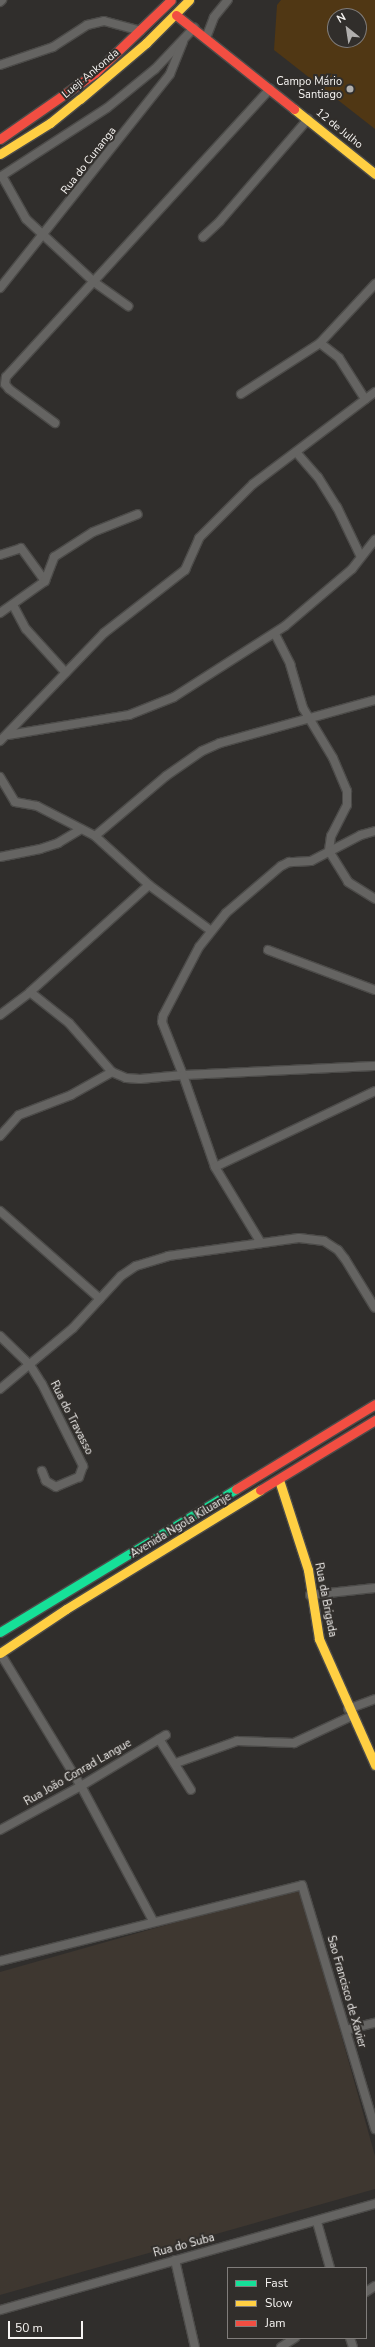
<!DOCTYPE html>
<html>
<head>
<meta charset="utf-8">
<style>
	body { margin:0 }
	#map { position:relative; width:375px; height:2347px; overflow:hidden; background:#302e2c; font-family:"Nunito Sans",sans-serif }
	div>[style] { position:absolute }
	.built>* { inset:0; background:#3e3730 }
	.green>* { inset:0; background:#503714 }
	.roads { filter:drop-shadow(1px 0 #4c4b49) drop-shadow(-1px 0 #4c4b49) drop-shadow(0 1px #4c4b49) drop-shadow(0 -1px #4c4b49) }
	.street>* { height:8px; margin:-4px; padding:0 4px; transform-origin:4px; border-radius:4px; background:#656462 }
	.fast>* { height:9px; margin:-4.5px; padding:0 4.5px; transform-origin:4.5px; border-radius:4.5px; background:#16e098 }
	.slow>* { height:9px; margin:-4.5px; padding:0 4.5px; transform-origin:4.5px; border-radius:4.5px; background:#ffcf43 }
	.jam>* { height:9px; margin:-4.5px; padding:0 4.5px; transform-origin:4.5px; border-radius:4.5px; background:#f24e42 }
	.dots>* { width:11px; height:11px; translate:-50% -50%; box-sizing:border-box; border:2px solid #312e2b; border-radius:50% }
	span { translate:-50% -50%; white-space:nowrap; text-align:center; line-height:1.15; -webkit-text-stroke:4px #312e2b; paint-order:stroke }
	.street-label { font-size:11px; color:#f6f4f2 }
	.poi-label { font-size:11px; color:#f6f4f2 }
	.right { translate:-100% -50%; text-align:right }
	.legend { position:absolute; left:227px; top:2267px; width:140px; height:72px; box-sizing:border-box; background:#312e2b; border:1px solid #807d7b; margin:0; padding:5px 7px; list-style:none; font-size:12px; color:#f6f4f2 }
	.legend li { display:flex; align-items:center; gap:8px; height:20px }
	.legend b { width:20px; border:1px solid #807d7b }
	.north { position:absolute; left:327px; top:8px; width:40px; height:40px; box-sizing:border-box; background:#312e2b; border:1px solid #807d7b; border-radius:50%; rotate:330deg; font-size:11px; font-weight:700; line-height:16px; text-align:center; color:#f6f4f2 }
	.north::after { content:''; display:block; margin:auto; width:14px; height:18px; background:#b1afad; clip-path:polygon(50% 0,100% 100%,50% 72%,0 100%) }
	.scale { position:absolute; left:8px; top:2321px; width:75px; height:18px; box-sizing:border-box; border:2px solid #f6f4f2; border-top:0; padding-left:5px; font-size:12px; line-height:14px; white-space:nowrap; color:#f6f4f2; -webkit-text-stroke:3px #312e2b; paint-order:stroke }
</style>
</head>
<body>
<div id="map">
	<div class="built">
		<div style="clip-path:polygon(300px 1887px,375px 2156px,375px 2189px,0 2295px,0 1972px)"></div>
	</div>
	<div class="green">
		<div style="clip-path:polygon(evenodd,281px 0,375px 0,375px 129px,274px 50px,277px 5px,281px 0,335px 16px,359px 16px,359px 40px,335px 40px,335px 16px)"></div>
	</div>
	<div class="roads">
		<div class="street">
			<div style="left:0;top:2px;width:3px;rotate:-45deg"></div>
			<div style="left:206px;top:38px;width:22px;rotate:-69deg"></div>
			<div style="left:214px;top:17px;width:22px;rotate:-51deg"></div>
			<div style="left:0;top:65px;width:56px;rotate:-18.8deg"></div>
			<div style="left:53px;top:47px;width:40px;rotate:-32.9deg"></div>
			<div style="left:87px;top:25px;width:17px;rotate:-13deg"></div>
			<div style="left:104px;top:21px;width:38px;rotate:15deg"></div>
			<div style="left:2px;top:176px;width:49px;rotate:60.8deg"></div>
			<div style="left:26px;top:219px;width:93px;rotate:42.8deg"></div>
			<div style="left:94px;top:282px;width:42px;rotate:35.2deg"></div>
			<div style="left:0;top:177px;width:127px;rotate:-32.8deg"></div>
			<div style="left:107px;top:108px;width:62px;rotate:-39.1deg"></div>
			<div style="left:155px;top:69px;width:57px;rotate:-46.4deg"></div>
			<div style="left:203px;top:237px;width:23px;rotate:-43deg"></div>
			<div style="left:220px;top:221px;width:135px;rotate:-49.2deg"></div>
			<div style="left:0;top:288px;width:273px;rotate:-51.5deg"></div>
			<div style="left:170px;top:74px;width:35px;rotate:-68deg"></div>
			<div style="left:320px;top:343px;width:24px;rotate:38deg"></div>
			<div style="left:339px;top:358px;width:49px;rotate:57.6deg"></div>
			<div style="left:241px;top:394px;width:94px;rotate:-32.8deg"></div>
			<div style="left:320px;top:343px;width:81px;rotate:-47deg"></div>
			<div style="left:55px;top:423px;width:57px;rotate:-143.5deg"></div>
			<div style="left:9px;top:389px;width:6px;rotate:-129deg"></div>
			<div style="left:5px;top:384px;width:7px;rotate:-82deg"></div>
			<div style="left:6px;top:377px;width:391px;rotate:-47.5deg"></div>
			<div style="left:296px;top:452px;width:33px;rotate:49deg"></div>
			<div style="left:318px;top:477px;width:36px;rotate:58deg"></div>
			<div style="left:337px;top:507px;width:55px;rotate:64.4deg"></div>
			<div style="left:0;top:555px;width:22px;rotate:-18deg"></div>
			<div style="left:21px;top:548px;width:41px;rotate:54deg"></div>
			<div style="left:13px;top:605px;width:27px;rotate:62deg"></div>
			<div style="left:26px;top:629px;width:59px;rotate:47.7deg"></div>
			<div style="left:0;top:613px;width:55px;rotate:-35.4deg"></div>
			<div style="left:45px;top:581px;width:26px;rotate:-69deg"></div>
			<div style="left:54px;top:557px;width:46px;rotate:-32.7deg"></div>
			<div style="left:93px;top:532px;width:48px;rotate:-21.8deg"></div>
			<div style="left:275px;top:634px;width:34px;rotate:63deg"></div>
			<div style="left:290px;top:664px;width:46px;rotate:73.5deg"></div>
			<div style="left:303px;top:708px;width:58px;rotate:59deg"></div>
			<div style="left:333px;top:758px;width:36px;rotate:67deg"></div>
			<div style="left:347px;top:791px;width:14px;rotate:90deg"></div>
			<div style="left:347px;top:805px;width:35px;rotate:117deg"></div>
			<div style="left:331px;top:836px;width:15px;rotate:98deg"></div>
			<div style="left:329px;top:851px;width:36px;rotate:58deg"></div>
			<div style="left:348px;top:882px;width:32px;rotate:32deg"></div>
			<div style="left:8px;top:735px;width:123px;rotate:-9.4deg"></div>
			<div style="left:129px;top:715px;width:48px;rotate:-21.8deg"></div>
			<div style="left:174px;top:697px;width:132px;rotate:-32.6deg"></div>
			<div style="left:285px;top:626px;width:88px;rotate:-40.4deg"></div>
			<div style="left:352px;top:569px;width:37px;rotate:-52deg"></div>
			<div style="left:0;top:741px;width:150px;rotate:-46.1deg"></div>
			<div style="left:104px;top:633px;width:103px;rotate:-37.9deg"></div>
			<div style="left:185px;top:570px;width:35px;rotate:-66deg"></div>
			<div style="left:199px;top:538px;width:76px;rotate:-45deg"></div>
			<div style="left:253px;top:484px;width:153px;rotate:-37deg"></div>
			<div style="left:0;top:777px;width:29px;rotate:59deg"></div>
			<div style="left:15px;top:802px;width:22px;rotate:10deg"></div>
			<div style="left:37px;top:806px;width:65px;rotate:27.3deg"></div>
			<div style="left:95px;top:836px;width:73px;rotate:42.2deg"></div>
			<div style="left:149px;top:885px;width:76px;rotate:36.4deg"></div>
			<div style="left:375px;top:831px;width:15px;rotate:164deg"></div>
			<div style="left:361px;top:835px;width:56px;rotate:152.5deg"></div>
			<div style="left:311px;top:861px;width:22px;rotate:177deg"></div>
			<div style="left:289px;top:862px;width:9px;rotate:153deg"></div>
			<div style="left:281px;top:866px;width:72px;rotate:139.5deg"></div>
			<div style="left:226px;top:913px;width:43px;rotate:128.5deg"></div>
			<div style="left:199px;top:947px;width:78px;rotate:117.6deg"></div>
			<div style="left:163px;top:1016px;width:6px;rotate:99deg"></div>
			<div style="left:162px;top:1022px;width:57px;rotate:68.4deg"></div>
			<div style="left:183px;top:1075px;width:192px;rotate:-2.7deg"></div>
			<div style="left:95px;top:836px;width:93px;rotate:-40.2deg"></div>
			<div style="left:166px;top:776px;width:44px;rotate:-34.8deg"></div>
			<div style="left:202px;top:751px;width:20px;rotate:-24deg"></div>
			<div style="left:220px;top:743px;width:161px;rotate:-15.5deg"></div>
			<div style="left:0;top:857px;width:41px;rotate:-11.3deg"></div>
			<div style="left:40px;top:849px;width:19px;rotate:-18deg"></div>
			<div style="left:58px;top:843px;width:27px;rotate:-31deg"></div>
			<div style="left:268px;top:950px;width:114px;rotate:20.5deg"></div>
			<div style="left:30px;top:992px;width:50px;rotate:38.5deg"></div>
			<div style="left:69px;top:1023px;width:65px;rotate:48.7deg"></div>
			<div style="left:112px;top:1072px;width:15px;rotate:23deg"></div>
			<div style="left:126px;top:1078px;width:14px;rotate:4deg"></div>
			<div style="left:140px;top:1079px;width:43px;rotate:-5.3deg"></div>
			<div style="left:183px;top:1075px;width:97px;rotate:70.8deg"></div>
			<div style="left:0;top:1015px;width:38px;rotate:-37deg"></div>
			<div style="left:30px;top:992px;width:160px;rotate:-42deg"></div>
			<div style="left:0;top:1136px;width:28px;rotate:-48deg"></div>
			<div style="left:19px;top:1115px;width:56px;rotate:-21deg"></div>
			<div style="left:71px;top:1095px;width:47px;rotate:-29.3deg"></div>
			<div style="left:0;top:1211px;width:133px;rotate:41.3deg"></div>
			<div style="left:261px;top:1243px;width:89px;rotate:-121.2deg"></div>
			<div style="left:215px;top:1167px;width:177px;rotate:-25.4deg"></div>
			<div style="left:0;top:1336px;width:42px;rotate:44deg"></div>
			<div style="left:30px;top:1365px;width:22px;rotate:58deg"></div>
			<div style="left:42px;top:1384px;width:92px;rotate:63.4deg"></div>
			<div style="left:83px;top:1466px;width:12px;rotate:110deg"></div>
			<div style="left:79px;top:1477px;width:25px;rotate:157deg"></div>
			<div style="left:56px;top:1487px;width:12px;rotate:-149deg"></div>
			<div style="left:46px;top:1481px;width:11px;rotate:-112deg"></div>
			<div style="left:0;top:1389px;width:95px;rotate:-39.9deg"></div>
			<div style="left:73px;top:1328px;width:71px;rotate:-47.3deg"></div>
			<div style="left:121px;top:1276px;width:18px;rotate:-34deg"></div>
			<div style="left:136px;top:1266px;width:34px;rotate:-17deg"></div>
			<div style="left:168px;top:1256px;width:132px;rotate:-7.8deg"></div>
			<div style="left:299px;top:1238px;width:25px;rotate:7deg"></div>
			<div style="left:324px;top:1241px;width:17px;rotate:33deg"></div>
			<div style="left:338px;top:1250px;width:11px;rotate:52deg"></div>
			<div style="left:345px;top:1259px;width:57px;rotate:58.5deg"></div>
			<div style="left:310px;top:1595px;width:65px;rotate:-6.1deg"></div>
			<div style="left:0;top:1653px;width:156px;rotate:58.7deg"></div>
			<div style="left:81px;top:1786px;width:153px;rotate:61.9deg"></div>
			<div style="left:348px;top:1709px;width:29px;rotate:-20deg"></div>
			<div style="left:159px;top:1739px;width:60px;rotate:57.9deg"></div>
			<div style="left:176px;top:1763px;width:65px;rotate:-19.8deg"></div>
			<div style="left:237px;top:1741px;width:57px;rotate:2deg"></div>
			<div style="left:294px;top:1743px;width:64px;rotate:-25deg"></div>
			<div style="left:0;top:1830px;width:92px;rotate:-28.5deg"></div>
			<div style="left:81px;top:1786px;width:99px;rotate:-31deg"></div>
			<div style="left:0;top:1961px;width:311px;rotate:-14.1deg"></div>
			<div style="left:302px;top:1885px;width:255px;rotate:73.3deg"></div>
			<div style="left:346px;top:2030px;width:30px;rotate:-14deg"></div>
			<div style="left:317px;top:2222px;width:48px;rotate:74.2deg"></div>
			<div style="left:175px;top:2260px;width:89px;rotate:77.1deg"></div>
			<div style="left:366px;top:2292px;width:11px;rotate:-34deg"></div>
			<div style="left:0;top:2310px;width:390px;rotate:-15.8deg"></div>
			<div style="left:350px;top:2338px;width:9px;rotate:72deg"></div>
			<div style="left:281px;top:2347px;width:17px;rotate:-33deg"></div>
		</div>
		<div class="fast">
			<div style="left:0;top:1632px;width:276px;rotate:-31.2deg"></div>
		</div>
		<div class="slow">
			<div style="left:294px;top:109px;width:104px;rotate:38.7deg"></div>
			<div style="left:0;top:154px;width:59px;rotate:-31.8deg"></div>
			<div style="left:50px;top:123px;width:38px;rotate:-39deg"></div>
			<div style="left:80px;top:99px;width:87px;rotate:-40.3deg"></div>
			<div style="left:146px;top:43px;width:61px;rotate:-45deg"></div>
			<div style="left:279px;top:1480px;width:95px;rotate:72.1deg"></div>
			<div style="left:308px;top:1570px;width:70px;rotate:80.9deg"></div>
			<div style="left:319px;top:1639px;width:138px;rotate:66deg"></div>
			<div style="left:0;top:1653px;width:79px;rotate:-33.7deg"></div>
			<div style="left:66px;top:1609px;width:228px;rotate:-31.5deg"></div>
		</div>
		<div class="jam">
			<div style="left:176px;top:15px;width:151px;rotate:38.5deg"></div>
			<div style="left:0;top:139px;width:116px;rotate:-34.8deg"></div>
			<div style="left:95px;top:73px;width:105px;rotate:-43.8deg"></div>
			<div style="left:236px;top:1489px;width:163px;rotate:-31.4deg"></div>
			<div style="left:260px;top:1490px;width:135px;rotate:-31.3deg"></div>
		</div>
	</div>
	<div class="dots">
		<div style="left:350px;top:89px;background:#b1afad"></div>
	</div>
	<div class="street-label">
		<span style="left:91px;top:74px;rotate:-40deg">Lueji Ankonda</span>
		<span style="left:339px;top:129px;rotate:39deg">12 de Julho</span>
		<span style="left:89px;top:161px;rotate:-52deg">Rua do Cunanga</span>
		<span style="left:71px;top:1418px;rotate:63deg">Rua do Travasso</span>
		<span style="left:181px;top:1526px;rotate:-31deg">Avenida Ngola Kiluanje</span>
		<span style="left:325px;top:1600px;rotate:79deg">Rua da Brigada</span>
		<span style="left:78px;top:1773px;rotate:-30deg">Rua João Conrad Langue</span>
		<span style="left:346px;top:1992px;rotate:74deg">Sao Francisco de Xavier</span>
		<span style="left:184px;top:2246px;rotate:-15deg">Rua do Suba</span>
	</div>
	<div class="poi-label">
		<span class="right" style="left:342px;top:89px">Campo Mário<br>Santiago</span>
	</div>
	<ul class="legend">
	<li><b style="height:5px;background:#16e098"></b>Fast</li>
	<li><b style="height:5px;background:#ffcf43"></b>Slow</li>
	<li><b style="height:5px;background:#f24e42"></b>Jam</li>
	</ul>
	<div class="north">N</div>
	<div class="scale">50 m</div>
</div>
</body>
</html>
